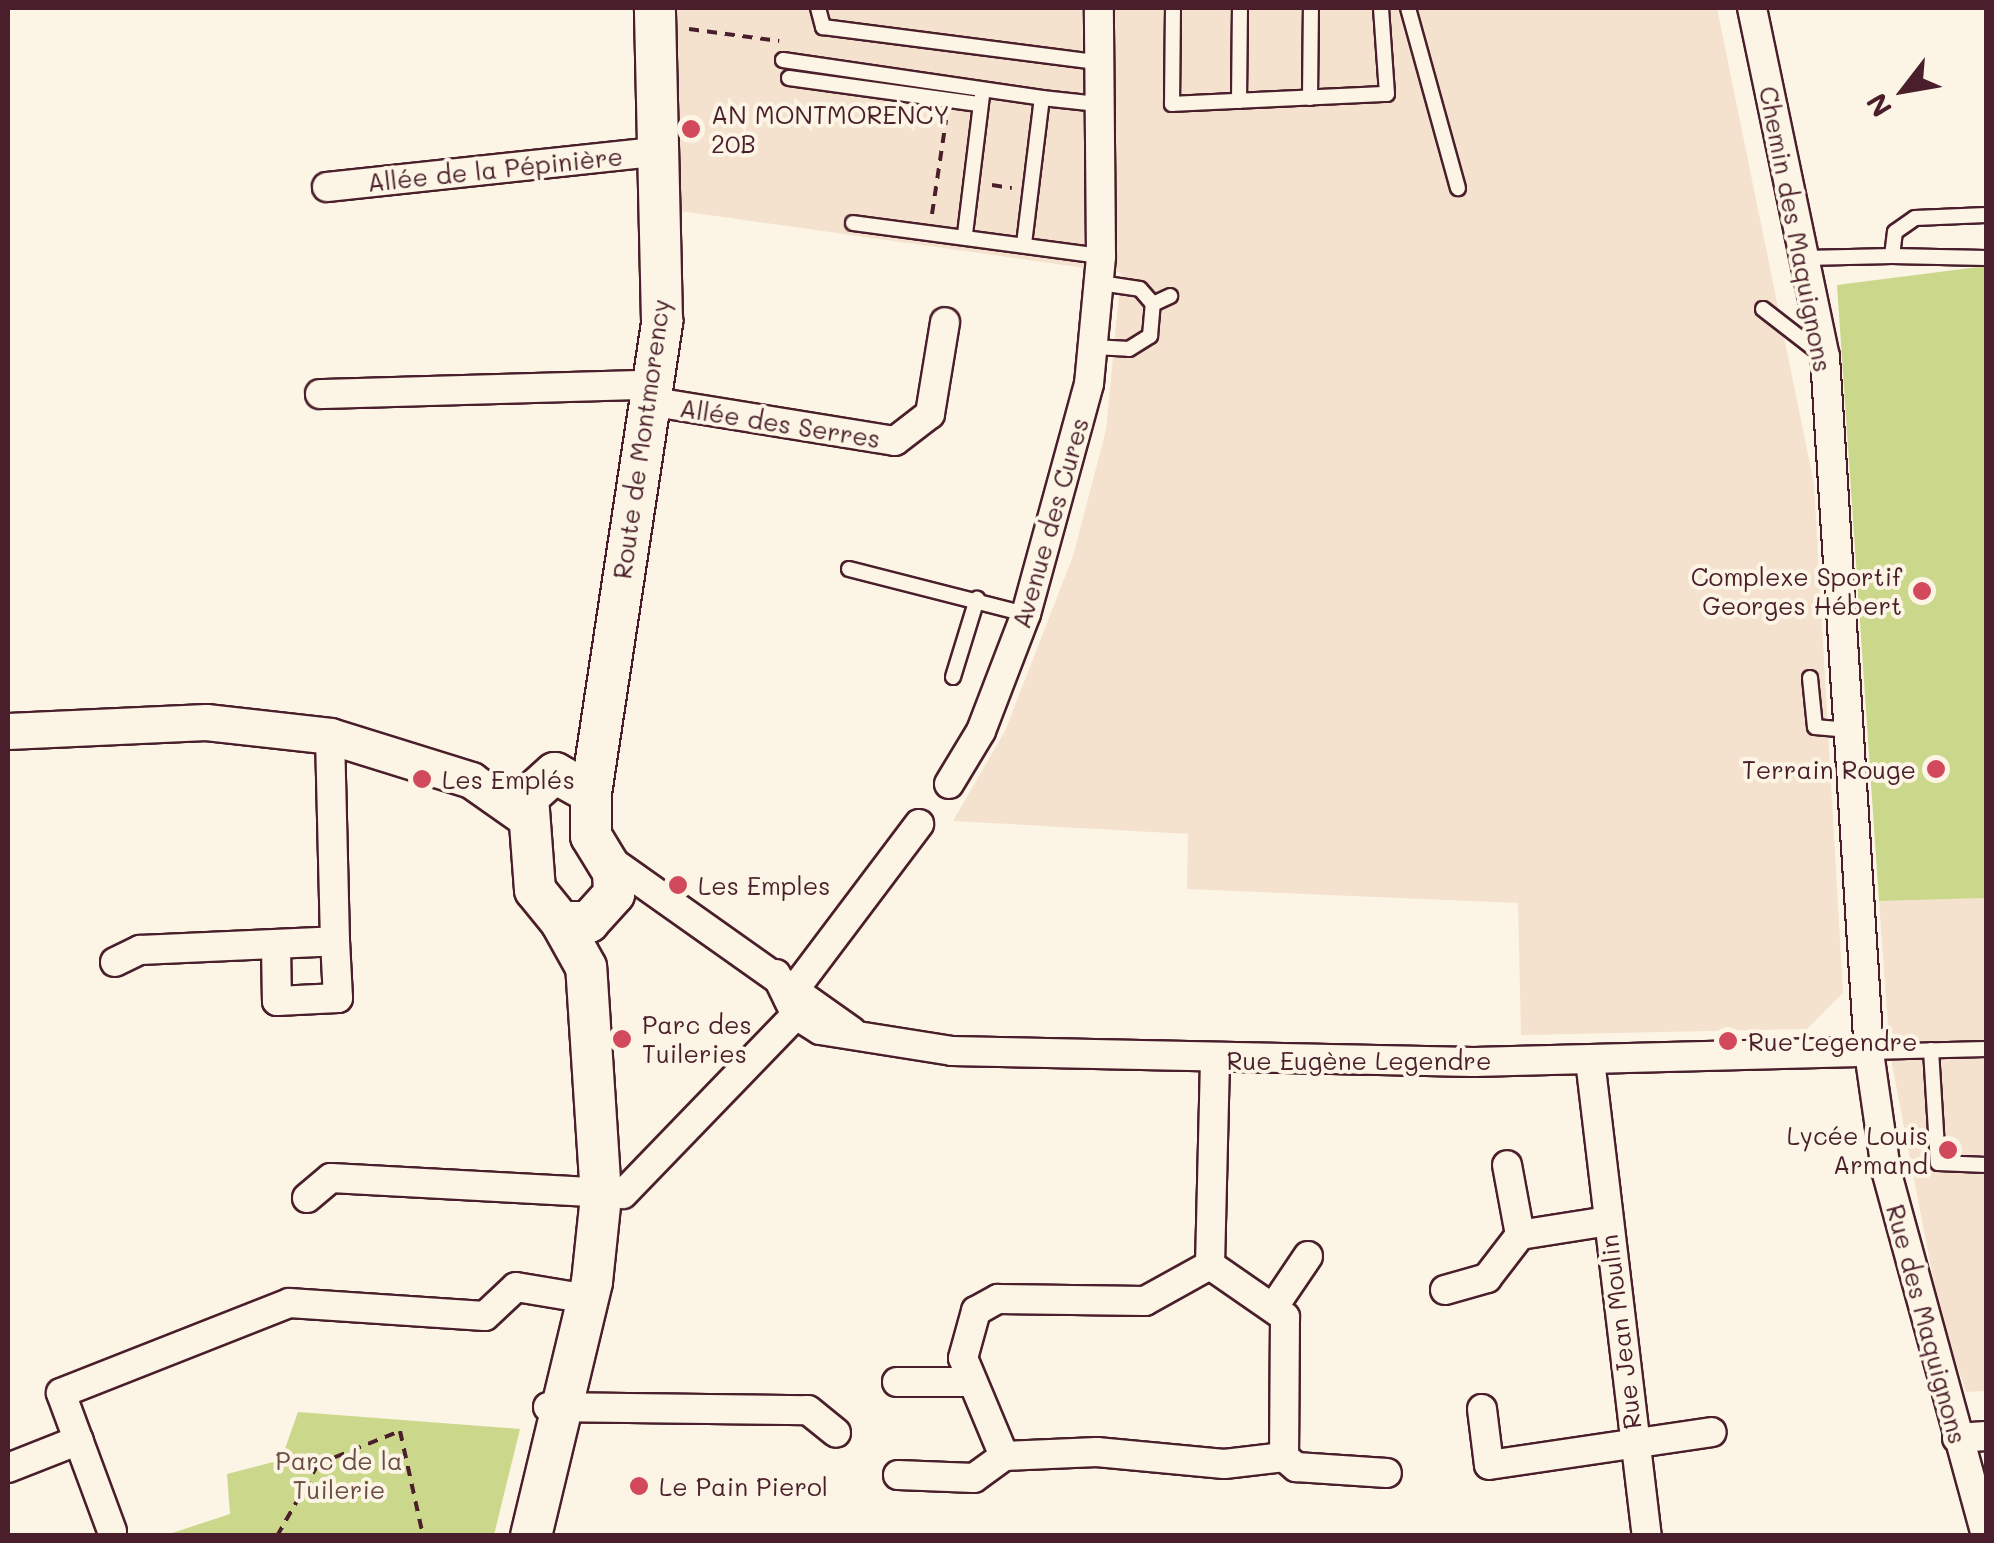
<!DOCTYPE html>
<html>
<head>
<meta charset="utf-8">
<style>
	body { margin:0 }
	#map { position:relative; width:1994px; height:1543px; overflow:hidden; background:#fcf5e5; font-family:Mali,sans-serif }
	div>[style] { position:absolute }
	.built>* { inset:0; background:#f5e2ce }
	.green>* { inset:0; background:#cbd88b }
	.path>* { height:4px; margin-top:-2px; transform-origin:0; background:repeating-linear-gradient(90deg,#4a1f2b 0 10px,transparent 0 18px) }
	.roads { filter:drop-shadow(2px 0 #4a1f2b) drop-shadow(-2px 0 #4a1f2b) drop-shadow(0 2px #4a1f2b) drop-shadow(0 -2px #4a1f2b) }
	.service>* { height:14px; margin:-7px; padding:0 7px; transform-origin:7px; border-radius:7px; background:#fcf5e5 }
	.minor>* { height:28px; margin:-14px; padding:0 14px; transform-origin:14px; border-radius:14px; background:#fcf5e5 }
	.tertiary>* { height:35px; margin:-17.5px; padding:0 17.5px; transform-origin:17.5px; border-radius:17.5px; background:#fcf5e5 }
	.secondary>* { height:40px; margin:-20px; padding:0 20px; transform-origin:20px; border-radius:20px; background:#fcf5e5 }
	.dots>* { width:28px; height:28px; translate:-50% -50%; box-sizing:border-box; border:5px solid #fcf5e5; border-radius:50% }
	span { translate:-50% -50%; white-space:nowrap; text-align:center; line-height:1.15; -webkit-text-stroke:8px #fcf5e5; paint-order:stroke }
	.poi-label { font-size:25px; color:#4a1f2b }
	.left { translate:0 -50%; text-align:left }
	.right { translate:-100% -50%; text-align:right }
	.street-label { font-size:25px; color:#4a1f2b }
	.park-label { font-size:25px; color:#6a4d43 }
	.frame { position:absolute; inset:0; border:10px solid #4a1f2b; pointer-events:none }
	.north { position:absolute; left:1854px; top:40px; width:100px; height:100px; -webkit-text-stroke:8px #fcf5e5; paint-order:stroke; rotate:239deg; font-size:28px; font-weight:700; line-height:40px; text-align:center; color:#4a1f2b }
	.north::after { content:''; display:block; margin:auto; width:35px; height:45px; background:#4a1f2b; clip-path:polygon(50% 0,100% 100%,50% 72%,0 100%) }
</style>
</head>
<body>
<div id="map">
	<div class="built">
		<div style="clip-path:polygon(674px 8px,1717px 8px,1814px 484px,1843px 993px,1807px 1029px,1521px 1035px,1518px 903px,1187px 889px,1188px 834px,953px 821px,1005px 731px,1073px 556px,1106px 430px,1121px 273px,680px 211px)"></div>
		<div style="clip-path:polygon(1986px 898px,1986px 1391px,1966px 1392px,1940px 1314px,1890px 1054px,1879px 901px)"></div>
	</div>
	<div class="green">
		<div style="clip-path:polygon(1986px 266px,1986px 898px,1879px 901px,1837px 285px)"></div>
		<div style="clip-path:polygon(298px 1412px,520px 1429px,494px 1535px,166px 1535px,230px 1514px,227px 1474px,281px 1460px)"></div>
	</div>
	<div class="path">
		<div style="left:689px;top:29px;width:91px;rotate:7.6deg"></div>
		<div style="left:992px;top:185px;width:20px;rotate:9deg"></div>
		<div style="left:932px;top:214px;width:95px;rotate:-81.5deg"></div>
		<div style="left:277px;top:1536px;width:83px;rotate:-60.3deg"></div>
		<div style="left:318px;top:1464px;width:88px;rotate:-21.9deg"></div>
		<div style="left:400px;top:1431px;width:107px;rotate:77.6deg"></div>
	</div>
	<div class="roads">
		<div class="service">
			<div style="left:818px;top:8px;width:20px;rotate:75deg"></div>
			<div style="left:823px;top:27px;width:276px;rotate:7.3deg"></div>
			<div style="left:1173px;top:8px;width:96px;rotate:90.6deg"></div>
			<div style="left:1172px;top:104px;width:215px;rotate:-2.7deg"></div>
			<div style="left:1387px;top:94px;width:86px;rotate:-94deg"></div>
			<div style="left:1408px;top:8px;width:187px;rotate:74.5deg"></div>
			<div style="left:783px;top:60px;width:262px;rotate:8.3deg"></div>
			<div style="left:789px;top:78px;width:193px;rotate:7.8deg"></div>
			<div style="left:1310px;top:98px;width:90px;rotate:-89.4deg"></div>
			<div style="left:1239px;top:101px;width:93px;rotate:-89.4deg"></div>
			<div style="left:853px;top:223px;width:250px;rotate:7.6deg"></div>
			<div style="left:965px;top:234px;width:139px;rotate:-83deg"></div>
			<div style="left:1024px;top:244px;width:147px;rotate:-83deg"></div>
			<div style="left:1042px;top:98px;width:56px;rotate:6.1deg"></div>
			<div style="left:1892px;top:256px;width:94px;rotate:1.2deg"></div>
			<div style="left:1805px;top:258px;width:87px;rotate:-1.3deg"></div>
			<div style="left:1892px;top:256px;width:24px;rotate:-83deg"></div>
			<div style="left:1895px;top:232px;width:24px;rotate:-35deg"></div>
			<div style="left:1915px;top:218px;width:71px;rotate:-2.4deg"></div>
			<div style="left:1100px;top:283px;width:40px;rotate:8.5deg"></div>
			<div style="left:1140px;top:289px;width:20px;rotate:49deg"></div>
			<div style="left:1153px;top:304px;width:19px;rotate:-25deg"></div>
			<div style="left:1763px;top:309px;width:73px;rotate:37.8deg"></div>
			<div style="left:1093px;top:347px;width:36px;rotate:3deg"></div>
			<div style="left:1129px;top:349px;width:25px;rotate:-32deg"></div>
			<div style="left:1150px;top:336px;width:32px;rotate:-85deg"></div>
			<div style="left:849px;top:569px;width:183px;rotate:14.3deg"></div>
			<div style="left:953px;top:677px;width:82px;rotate:-72.9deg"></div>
			<div style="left:1810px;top:678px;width:49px;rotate:84.2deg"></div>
			<div style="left:1815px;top:727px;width:34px;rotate:5deg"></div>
			<div style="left:1931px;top:1050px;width:113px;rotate:86.5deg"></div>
			<div style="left:1938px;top:1163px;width:48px;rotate:2.4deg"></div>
			<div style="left:1869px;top:1052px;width:117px;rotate:-1.5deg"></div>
		</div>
		<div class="minor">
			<div style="left:1752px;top:8px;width:357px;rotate:78.2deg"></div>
			<div style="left:1825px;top:357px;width:696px;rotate:86.38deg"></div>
			<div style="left:1869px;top:1052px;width:119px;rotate:81.8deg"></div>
			<div style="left:1886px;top:1170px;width:378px;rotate:74.7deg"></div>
			<div style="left:327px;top:187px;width:337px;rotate:-6.1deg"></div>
			<div style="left:320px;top:394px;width:331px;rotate:-1.6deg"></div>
			<div style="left:648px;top:401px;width:250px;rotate:9.2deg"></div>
			<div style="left:895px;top:441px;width:44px;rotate:-37.6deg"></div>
			<div style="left:930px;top:414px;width:93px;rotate:-80.7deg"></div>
			<div style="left:949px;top:784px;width:62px;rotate:-58.9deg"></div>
			<div style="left:981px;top:731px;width:125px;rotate:-69deg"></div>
			<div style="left:1026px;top:614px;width:238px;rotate:-74.7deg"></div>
			<div style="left:1089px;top:384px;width:129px;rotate:-84.6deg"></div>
			<div style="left:1101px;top:256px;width:248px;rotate:-90.5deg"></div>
			<div style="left:600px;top:853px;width:308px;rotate:35.3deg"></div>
			<div style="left:276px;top:946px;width:55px;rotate:89deg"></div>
			<div style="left:277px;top:1001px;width:61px;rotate:-2.8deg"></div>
			<div style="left:338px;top:998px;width:57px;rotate:-93deg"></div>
			<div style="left:115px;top:962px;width:28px;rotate:-26deg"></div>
			<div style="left:140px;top:950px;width:195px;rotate:-2.6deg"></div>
			<div style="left:335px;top:941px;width:205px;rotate:-91.4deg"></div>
			<div style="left:776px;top:974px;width:46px;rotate:64deg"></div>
			<div style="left:796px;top:1015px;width:28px;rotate:32deg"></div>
			<div style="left:820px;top:1030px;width:134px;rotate:9deg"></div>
			<div style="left:952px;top:1051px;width:522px;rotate:1.21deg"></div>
			<div style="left:1474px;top:1062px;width:395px;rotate:-1.5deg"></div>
			<div style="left:788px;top:998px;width:218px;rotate:-53deg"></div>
			<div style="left:1590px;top:1060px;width:479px;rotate:83.2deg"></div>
			<div style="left:307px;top:1198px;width:31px;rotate:-40deg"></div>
			<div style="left:331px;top:1178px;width:292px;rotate:3.1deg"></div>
			<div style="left:623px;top:1194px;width:249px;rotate:-46deg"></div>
			<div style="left:1520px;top:1235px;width:89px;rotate:-9deg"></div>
			<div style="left:1210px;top:1265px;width:91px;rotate:34.7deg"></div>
			<div style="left:1285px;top:1317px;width:140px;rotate:90.4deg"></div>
			<div style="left:1284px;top:1457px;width:60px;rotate:173.3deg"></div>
			<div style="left:1224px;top:1464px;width:128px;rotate:-174.6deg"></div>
			<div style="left:1097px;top:1452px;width:93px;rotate:177.5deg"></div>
			<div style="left:1004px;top:1456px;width:106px;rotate:-112.7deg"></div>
			<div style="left:963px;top:1358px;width:49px;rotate:-74.5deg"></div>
			<div style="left:976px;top:1311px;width:25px;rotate:-29deg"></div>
			<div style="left:998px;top:1299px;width:147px;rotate:0.8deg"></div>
			<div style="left:1145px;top:1301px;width:74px;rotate:-29deg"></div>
			<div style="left:1210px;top:1265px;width:206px;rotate:-88.6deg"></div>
			<div style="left:1445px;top:1290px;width:44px;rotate:-15.9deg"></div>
			<div style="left:1487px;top:1278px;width:54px;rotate:-52.5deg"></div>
			<div style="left:1520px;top:1235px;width:71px;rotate:-100.5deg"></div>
			<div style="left:1275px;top:1305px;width:59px;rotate:-56deg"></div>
			<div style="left:897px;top:1382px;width:73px"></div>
			<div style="left:548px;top:1407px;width:260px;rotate:0.7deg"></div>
			<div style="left:808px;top:1410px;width:36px;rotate:39deg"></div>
			<div style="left:1482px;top:1409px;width:56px;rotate:82.9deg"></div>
			<div style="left:1489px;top:1465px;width:225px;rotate:-8.4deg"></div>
			<div style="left:1957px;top:1438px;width:29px;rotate:-4deg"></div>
			<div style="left:1284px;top:1457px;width:16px;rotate:40deg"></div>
			<div style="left:1296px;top:1467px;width:91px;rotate:3.8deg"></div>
			<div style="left:8px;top:1468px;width:76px;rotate:-21.5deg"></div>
			<div style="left:898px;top:1475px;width:76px;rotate:2.3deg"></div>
			<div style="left:974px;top:1478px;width:37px;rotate:-36deg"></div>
			<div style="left:112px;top:1531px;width:147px;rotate:-110.3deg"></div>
			<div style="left:61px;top:1393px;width:245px;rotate:-21.5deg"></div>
			<div style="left:289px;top:1303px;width:196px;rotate:3.8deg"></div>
			<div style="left:485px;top:1316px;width:42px;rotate:-43.1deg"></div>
			<div style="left:516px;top:1287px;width:73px;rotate:9.5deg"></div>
		</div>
		<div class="tertiary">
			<div style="left:8px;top:731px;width:198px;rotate:-2.6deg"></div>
			<div style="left:206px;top:722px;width:125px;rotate:6.4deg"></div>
			<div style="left:330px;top:736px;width:148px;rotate:17.3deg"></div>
			<div style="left:471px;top:780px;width:70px;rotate:35.1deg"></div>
		</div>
		<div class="secondary">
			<div style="left:555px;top:773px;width:41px;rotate:29.1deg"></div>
			<div style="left:591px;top:793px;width:43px;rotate:90deg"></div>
			<div style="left:591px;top:836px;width:42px;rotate:58.6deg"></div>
			<div style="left:613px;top:872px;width:22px;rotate:87deg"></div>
			<div style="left:614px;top:894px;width:38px;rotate:132deg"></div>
			<div style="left:589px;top:922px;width:28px;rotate:180deg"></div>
			<div style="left:561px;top:922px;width:41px;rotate:-129.1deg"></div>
			<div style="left:535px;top:890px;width:93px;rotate:-94.3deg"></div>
			<div style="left:528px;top:797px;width:36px;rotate:-42deg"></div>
			<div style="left:591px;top:793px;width:477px;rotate:-81.4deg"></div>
			<div style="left:662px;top:321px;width:313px;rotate:-91.3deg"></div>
			<div style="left:531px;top:1536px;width:261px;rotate:-76.5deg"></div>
			<div style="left:592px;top:1282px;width:86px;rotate:-84deg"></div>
			<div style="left:601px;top:1196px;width:229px;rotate:-93.7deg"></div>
			<div style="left:586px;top:967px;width:51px;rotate:-119.1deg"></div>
		</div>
	</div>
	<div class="dots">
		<div style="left:691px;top:129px;background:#d1495b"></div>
		<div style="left:1922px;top:591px;background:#d1495b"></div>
		<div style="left:1936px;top:769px;background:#d1495b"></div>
		<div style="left:422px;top:779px;background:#d1495b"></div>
		<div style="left:678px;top:885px;background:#d1495b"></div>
		<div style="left:622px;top:1039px;background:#d1495b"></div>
		<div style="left:1728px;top:1041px;background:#d1495b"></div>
		<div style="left:1948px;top:1150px;background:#d1495b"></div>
		<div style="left:639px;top:1486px;background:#d1495b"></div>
	</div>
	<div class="poi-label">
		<span class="left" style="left:711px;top:129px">AN MONTMORENCY<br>20B</span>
		<span class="right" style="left:1902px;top:591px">Complexe Sportif<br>Georges Hébert</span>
		<span class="right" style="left:1916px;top:769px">Terrain Rouge</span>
		<span class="left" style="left:442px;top:779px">Les Emplés</span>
		<span class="left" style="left:698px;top:885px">Les Emples</span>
		<span class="left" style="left:642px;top:1039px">Parc des<br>Tuileries</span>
		<span class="left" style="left:1748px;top:1041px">Rue Legendre</span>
		<span class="right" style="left:1928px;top:1150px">Lycée Louis<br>Armand</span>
		<span class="left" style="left:659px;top:1486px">Le Pain Pierol</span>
	</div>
	<div class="street-label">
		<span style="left:495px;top:169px;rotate:-6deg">Allée de la Pépinière</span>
		<span style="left:1796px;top:229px;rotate:79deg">Chemin des Maquignons</span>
		<span style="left:780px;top:423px;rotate:9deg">Allée des Serres</span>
		<span style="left:641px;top:439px;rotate:-82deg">Route de Montmorency</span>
		<span style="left:1050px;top:523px;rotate:-74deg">Avenue des Cures</span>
		<span style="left:1359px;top:1060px">Rue Eugène Legendre</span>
		<span style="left:1927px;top:1324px;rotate:75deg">Rue des Maquignons</span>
		<span style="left:1620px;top:1332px;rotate:-97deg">Rue Jean Moulin</span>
	</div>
	<div class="park-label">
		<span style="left:339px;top:1475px">Parc de la<br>Tuilerie</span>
	</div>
	<div class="frame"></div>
	<div class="north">N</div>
</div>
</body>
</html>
